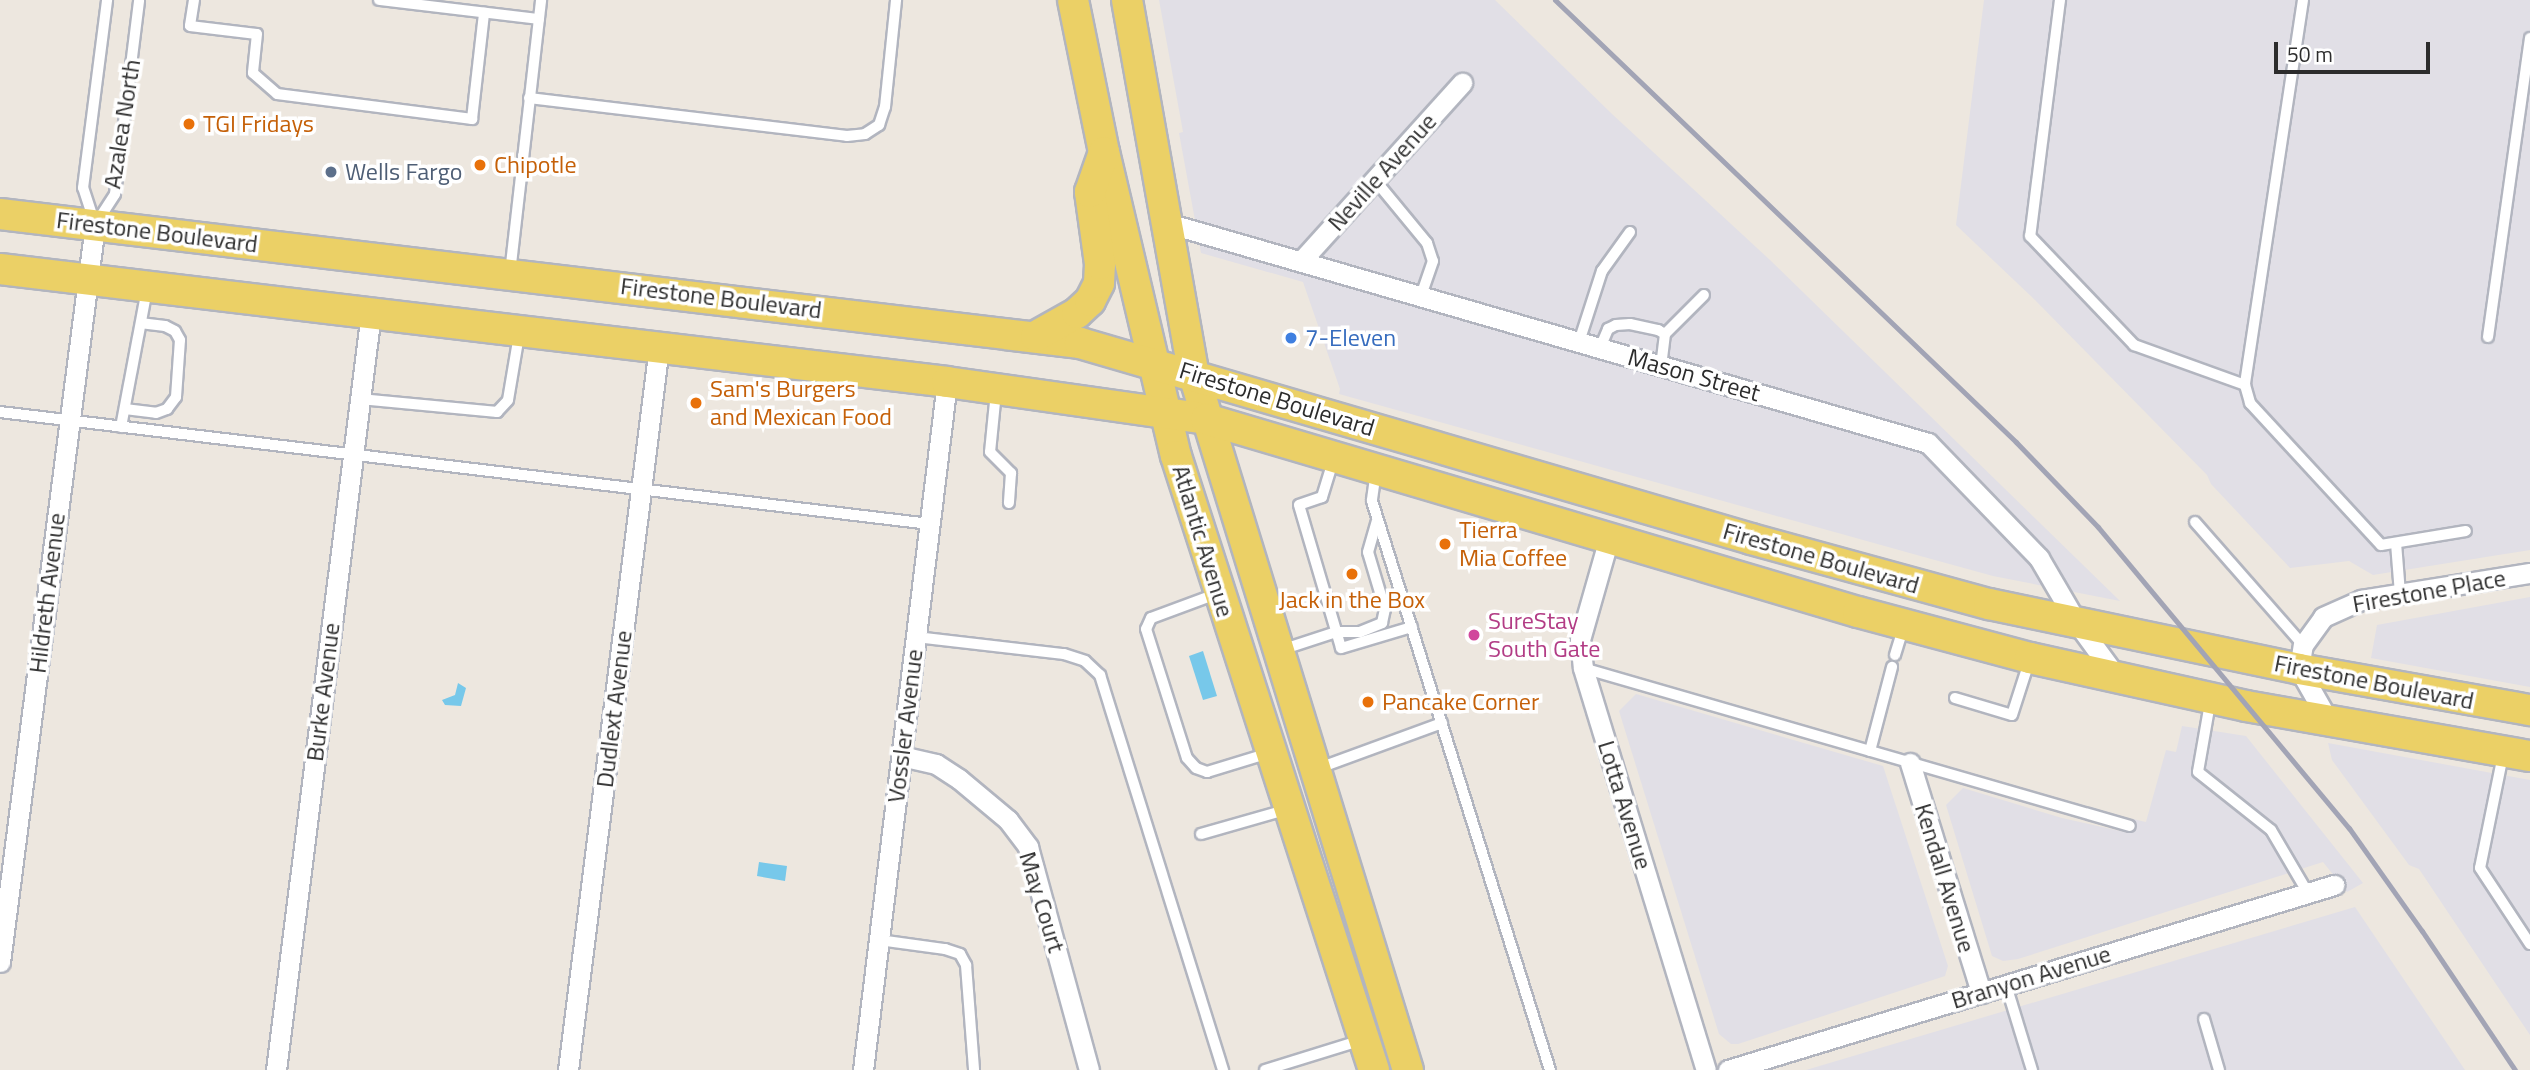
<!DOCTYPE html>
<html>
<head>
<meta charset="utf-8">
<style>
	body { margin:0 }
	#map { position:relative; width:2530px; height:1070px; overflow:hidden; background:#ede7df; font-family:"Titillium Web",sans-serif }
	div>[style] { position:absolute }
	.industrial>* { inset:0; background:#e1dfe6 }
	.water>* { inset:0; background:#77c8ea }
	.roads { filter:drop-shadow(2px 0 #b2b5bf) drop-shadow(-2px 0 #b2b5bf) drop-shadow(0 2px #b2b5bf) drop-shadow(0 -2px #b2b5bf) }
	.lane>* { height:10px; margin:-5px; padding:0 5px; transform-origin:5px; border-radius:5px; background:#fff }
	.street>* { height:19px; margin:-9.5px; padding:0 9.5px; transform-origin:9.5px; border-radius:9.5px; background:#fff }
	.primary>* { height:30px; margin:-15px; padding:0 15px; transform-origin:15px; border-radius:15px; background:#ebd066 }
	.rail>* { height:5px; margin:-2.5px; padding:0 2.5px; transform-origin:2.5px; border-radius:2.5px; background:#a2a4b5 }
	.dots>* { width:19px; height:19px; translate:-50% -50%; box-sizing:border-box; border:4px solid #fff; border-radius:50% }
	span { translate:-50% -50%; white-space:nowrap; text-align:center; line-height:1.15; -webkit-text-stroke:7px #fff; paint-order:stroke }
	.street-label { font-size:24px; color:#2c2c2c }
	.food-label { font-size:24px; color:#c56008 }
	.left { translate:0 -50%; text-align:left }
	.service-label { font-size:24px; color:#4e5e75 }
	.shop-label { font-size:24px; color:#366cbe }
	.hotel-label { font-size:24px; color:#b23c85 }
	.scale { position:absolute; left:2274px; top:42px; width:156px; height:32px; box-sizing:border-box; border:4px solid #2c2c2c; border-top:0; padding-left:9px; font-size:21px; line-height:24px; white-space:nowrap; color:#2c2c2c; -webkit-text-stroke:5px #fff; paint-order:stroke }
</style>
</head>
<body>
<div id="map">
	<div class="industrial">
		<div style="clip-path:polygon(1159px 0,1495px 0,1612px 114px,1770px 260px,2120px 601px,1993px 576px,1924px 557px,1339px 394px,1340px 389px,1303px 282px,1201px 253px,1179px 133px,1183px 132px)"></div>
		<div style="clip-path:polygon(1984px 0,2530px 0,2530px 550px,2373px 575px,2349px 561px,2290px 568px,2211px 484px,2207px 475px,2035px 300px,1956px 225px)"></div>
		<div style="clip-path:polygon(2530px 597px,2530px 687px,2371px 658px,2377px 625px)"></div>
		<div style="clip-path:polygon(1636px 694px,1883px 766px,1948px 966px,1945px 976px,1738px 1044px,1731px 1044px,1719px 1034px,1619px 711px)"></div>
		<div style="clip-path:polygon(2182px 726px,2246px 736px,2363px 883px,2347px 892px,2323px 862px,2018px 959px,2003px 961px,1992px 956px,1946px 805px,1963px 788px,2062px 818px,2129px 833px,2133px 819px,2146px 822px,2166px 750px,2176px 752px)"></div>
		<div style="clip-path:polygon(2328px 743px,2530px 780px,2530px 1035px,2419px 869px,2409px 865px,2332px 760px)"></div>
		<div style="clip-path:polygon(2355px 907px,2465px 1070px,1806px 1070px)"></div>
	</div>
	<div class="water">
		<div style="clip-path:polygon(1203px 651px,1217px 696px,1203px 700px,1189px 656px)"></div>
		<div style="clip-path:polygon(458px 683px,466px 688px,461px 706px,445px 705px,442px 700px,455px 695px)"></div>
		<div style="clip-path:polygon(759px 862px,787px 866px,785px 881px,757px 876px)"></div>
	</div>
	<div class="roads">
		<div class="lane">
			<div style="left:194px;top:0;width:26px;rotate:99deg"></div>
			<div style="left:190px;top:26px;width:67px;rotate:6.8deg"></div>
			<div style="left:257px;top:34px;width:39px;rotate:96deg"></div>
			<div style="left:253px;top:73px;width:32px;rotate:41deg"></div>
			<div style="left:277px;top:94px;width:197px;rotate:7.3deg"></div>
			<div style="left:472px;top:119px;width:107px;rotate:-83.5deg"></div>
			<div style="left:379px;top:0;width:161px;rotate:6.8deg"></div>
			<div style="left:2060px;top:0;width:238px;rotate:97.2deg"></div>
			<div style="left:2030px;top:236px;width:151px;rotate:46.3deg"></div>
			<div style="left:2134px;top:345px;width:118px;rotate:19.8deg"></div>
			<div style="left:2303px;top:0;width:389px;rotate:98.6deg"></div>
			<div style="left:2245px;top:385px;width:19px;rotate:74deg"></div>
			<div style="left:2250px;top:403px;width:193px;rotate:47.3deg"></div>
			<div style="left:2381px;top:545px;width:86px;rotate:-9.4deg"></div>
			<div style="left:529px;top:98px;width:320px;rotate:6.8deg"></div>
			<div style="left:847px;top:136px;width:18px;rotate:-6deg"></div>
			<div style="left:865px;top:134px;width:17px;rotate:-33deg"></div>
			<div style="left:879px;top:125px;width:19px;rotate:-72deg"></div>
			<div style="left:885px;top:107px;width:108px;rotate:-84.1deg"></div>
			<div style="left:1375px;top:180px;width:82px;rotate:50.5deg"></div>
			<div style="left:1427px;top:243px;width:19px;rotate:72deg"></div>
			<div style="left:1433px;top:261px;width:37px;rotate:109deg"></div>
			<div style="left:94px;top:221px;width:35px;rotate:-108deg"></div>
			<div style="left:83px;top:188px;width:190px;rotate:-82.7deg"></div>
			<div style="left:97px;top:222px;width:33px;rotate:-57deg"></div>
			<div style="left:115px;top:194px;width:195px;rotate:-82.9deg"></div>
			<div style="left:510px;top:273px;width:275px;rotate:-83.5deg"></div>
			<div style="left:1665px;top:334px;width:55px;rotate:-45deg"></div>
			<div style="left:2488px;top:337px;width:302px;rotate:-82deg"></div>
			<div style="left:1579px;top:342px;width:75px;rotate:-72.1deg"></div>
			<div style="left:1602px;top:271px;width:48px;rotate:-54.3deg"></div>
			<div style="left:1600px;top:348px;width:21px;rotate:-67deg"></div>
			<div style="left:1608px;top:329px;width:9px;rotate:-27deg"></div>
			<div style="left:1616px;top:325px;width:14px;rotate:-4deg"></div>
			<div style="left:1630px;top:324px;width:29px;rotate:12deg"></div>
			<div style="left:1658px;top:330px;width:8px;rotate:30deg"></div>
			<div style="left:1665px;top:334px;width:31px;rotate:97deg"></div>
			<div style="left:996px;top:392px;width:60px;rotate:95.7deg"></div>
			<div style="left:990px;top:452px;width:30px;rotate:45deg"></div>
			<div style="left:1011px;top:473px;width:30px;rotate:94deg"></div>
			<div style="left:360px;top:399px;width:138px;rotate:5.4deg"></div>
			<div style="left:497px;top:412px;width:16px;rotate:-47deg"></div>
			<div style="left:508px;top:400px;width:66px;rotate:-80.4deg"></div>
			<div style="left:125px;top:409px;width:31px;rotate:7deg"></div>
			<div style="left:156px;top:413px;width:12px;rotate:-20deg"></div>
			<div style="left:167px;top:409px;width:15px;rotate:-53deg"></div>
			<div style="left:176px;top:397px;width:57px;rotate:-86deg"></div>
			<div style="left:180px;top:340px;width:10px;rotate:-119deg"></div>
			<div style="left:175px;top:331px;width:11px;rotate:-153deg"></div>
			<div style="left:165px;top:326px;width:23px;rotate:-173deg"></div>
			<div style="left:0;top:412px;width:937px;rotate:6.87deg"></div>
			<div style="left:121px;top:427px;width:139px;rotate:-79.3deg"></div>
			<div style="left:1334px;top:458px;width:41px;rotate:107.1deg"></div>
			<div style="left:1322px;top:497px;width:24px;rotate:161deg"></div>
			<div style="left:1299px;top:505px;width:149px;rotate:73.6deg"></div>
			<div style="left:1341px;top:648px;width:74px;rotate:-16.5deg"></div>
			<div style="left:1376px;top:471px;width:30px;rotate:98deg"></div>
			<div style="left:1372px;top:501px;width:596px;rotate:72.63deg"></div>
			<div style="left:2195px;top:522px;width:164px;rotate:48.7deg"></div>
			<div style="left:2396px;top:543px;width:51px;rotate:85.5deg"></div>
			<div style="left:1216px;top:594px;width:69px;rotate:159.7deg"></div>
			<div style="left:1151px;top:618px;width:12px;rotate:114deg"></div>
			<div style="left:1146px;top:629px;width:135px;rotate:72.4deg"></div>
			<div style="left:1187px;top:758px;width:13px;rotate:48deg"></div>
			<div style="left:1196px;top:768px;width:12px;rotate:20deg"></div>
			<div style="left:1207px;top:772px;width:65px;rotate:-17deg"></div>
			<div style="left:916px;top:637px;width:149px;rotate:6.6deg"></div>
			<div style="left:1064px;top:654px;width:22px;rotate:18deg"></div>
			<div style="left:1085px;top:661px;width:21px;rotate:43deg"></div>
			<div style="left:1100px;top:675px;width:414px;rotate:72.7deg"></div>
			<div style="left:1281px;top:650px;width:58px;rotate:-18.1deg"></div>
			<div style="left:1336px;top:632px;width:24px"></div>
			<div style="left:1360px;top:632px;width:24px;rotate:-22deg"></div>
			<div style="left:1382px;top:623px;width:14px;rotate:-78deg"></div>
			<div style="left:1385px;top:609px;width:59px;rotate:-106.6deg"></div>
			<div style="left:1368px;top:552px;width:32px;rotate:-74deg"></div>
			<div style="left:1895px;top:655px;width:27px;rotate:-73deg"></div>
			<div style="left:1583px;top:668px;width:569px;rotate:16.11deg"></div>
			<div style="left:1955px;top:698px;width:59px;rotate:16.6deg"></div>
			<div style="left:2012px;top:715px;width:56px;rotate:-72.2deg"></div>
			<div style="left:2210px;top:703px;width:70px;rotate:99.9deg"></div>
			<div style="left:2198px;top:772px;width:93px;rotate:38.5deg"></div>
			<div style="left:2271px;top:830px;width:73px;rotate:59.6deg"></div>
			<div style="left:1870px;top:751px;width:87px;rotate:-75.3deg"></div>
			<div style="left:2503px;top:755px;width:115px;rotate:101.5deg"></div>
			<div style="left:2480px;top:868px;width:91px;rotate:56.7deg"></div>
			<div style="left:1319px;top:768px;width:131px;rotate:-20.1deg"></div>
			<div style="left:1201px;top:834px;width:87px;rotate:-15.9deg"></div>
			<div style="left:879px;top:940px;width:67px;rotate:7.8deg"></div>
			<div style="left:945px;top:949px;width:16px;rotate:18deg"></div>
			<div style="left:960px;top:954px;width:13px;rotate:61deg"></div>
			<div style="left:966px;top:965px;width:105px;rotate:85.6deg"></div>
			<div style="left:2006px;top:985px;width:89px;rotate:73deg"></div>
			<div style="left:2204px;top:1019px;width:53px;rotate:73.6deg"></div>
			<div style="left:1265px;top:1070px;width:102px;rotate:-17.2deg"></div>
		</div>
		<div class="street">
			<div style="left:1167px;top:223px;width:792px;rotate:16.12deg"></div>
			<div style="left:1928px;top:443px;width:160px;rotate:46deg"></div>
			<div style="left:2039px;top:558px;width:75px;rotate:59.7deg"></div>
			<div style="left:2077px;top:623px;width:69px;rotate:53.8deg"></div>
			<div style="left:1302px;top:260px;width:239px;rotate:-47.9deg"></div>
			<div style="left:1609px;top:538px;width:106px;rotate:105.9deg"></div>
			<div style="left:1580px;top:640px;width:28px;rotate:84deg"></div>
			<div style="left:1583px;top:668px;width:420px;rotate:73deg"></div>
			<div style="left:2328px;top:720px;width:59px;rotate:-119.6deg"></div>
			<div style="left:2299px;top:669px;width:24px;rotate:-81deg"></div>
			<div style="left:2303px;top:645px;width:34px;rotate:-54deg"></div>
			<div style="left:2323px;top:617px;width:42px;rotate:-24.1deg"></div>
			<div style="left:2361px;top:600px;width:171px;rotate:-9.1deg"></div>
			<div style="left:901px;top:756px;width:36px;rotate:13deg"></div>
			<div style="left:936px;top:764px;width:27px;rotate:33deg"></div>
			<div style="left:959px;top:779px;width:64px;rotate:39.9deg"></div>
			<div style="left:1008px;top:820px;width:34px;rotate:53deg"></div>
			<div style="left:1028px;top:847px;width:231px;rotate:74.7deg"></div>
			<div style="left:1910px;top:763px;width:241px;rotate:72.8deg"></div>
			<div style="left:0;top:962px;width:743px;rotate:-82.66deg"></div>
			<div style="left:276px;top:1070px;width:763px;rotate:-82.85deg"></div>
			<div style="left:568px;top:1070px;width:729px;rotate:-82.83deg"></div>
			<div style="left:863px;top:1070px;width:693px;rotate:-83.04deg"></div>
			<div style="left:1728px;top:1070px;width:634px;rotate:-16.98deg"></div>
		</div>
		<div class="primary">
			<div style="left:1073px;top:0;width:155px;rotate:78.5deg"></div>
			<div style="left:1104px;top:152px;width:312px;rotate:76.7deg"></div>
			<div style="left:1176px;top:456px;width:645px;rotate:72.13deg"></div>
			<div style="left:1127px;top:0;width:381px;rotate:79.9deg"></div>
			<div style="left:1194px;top:375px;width:727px;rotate:72.89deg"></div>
			<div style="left:0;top:214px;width:1088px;rotate:6.81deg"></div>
			<div style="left:1080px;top:343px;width:699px;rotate:16.28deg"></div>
			<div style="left:1751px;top:539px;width:247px;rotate:15.3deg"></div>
			<div style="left:1989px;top:604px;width:317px;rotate:11.8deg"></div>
			<div style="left:2299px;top:669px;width:235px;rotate:10.1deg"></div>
			<div style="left:0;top:269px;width:954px;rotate:6.8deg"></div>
			<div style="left:947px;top:382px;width:262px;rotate:8.1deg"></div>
			<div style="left:1206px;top:419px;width:680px;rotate:16.49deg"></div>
			<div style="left:1858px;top:612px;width:178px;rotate:15deg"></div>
			<div style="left:2030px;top:658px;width:221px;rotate:12.5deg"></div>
			<div style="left:2246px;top:706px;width:288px;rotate:10deg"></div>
			<div style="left:1036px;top:336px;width:47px;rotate:-29.3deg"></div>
			<div style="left:1077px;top:313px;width:18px;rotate:-43deg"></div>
			<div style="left:1090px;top:301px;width:20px;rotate:-63deg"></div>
			<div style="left:1099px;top:283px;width:19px;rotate:-87deg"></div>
			<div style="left:1100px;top:264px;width:73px;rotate:-97.9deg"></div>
			<div style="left:1090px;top:192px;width:42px;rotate:-70.7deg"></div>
		</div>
	</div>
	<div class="rail">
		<div style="left:1555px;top:0;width:639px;rotate:43.79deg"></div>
		<div style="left:2016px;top:442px;width:118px;rotate:46deg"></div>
		<div style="left:2098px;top:527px;width:392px;rotate:50.2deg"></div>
		<div style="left:2349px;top:828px;width:126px;rotate:54.7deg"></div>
		<div style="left:2422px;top:931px;width:167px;rotate:56.2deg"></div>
	</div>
	<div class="dots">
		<div style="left:189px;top:124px;background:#e8710a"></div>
		<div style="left:480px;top:165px;background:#e8710a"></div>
		<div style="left:331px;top:172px;background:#5c6f8a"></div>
		<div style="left:1291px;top:338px;background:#3f7fe0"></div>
		<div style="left:696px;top:403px;background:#e8710a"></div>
		<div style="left:1445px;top:544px;background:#e8710a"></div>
		<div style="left:1352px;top:574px;background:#e8710a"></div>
		<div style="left:1474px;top:635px;background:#d1479c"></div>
		<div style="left:1368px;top:702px;background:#e8710a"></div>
	</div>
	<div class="street-label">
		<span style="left:122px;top:124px;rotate:-81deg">Azalea North</span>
		<span style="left:1382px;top:172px;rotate:-48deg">Neville Avenue</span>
		<span style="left:157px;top:232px;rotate:7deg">Firestone Boulevard</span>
		<span style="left:721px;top:298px;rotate:7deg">Firestone Boulevard</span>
		<span style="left:1694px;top:375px;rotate:16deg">Mason Street</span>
		<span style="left:1277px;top:399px;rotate:17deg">Firestone Boulevard</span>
		<span style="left:1203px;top:541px;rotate:73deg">Atlantic Avenue</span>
		<span style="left:1821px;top:558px;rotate:16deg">Firestone Boulevard</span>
		<span style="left:2429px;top:591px;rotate:-10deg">Firestone Place</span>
		<span style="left:47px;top:593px;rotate:-83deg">Hildreth Avenue</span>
		<span style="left:2374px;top:682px;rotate:11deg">Firestone Boulevard</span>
		<span style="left:323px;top:692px;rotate:-83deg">Burke Avenue</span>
		<span style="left:614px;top:709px;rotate:-83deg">Dudlext Avenue</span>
		<span style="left:905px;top:726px;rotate:-83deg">Vossler Avenue</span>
		<span style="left:1625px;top:805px;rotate:73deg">Lotta Avenue</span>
		<span style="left:1945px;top:878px;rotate:73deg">Kendall Avenue</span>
		<span style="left:1042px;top:902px;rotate:73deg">May Court</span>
		<span style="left:2031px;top:977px;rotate:-17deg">Branyon Avenue</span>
	</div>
	<div class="food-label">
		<span class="left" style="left:203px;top:124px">TGI Fridays</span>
		<span class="left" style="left:494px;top:165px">Chipotle</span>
		<span class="left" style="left:710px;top:403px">Sam's Burgers<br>and Mexican Food</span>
		<span class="left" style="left:1459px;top:544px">Tierra<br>Mia Coffee</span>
		<span style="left:1352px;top:600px">Jack in the Box</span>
		<span class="left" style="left:1382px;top:702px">Pancake Corner</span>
	</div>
	<div class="service-label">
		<span class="left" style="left:345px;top:172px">Wells Fargo</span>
	</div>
	<div class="shop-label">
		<span class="left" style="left:1305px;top:338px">7-Eleven</span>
	</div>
	<div class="hotel-label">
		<span class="left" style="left:1488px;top:635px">SureStay<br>South Gate</span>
	</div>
	<div class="scale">50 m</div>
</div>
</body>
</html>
